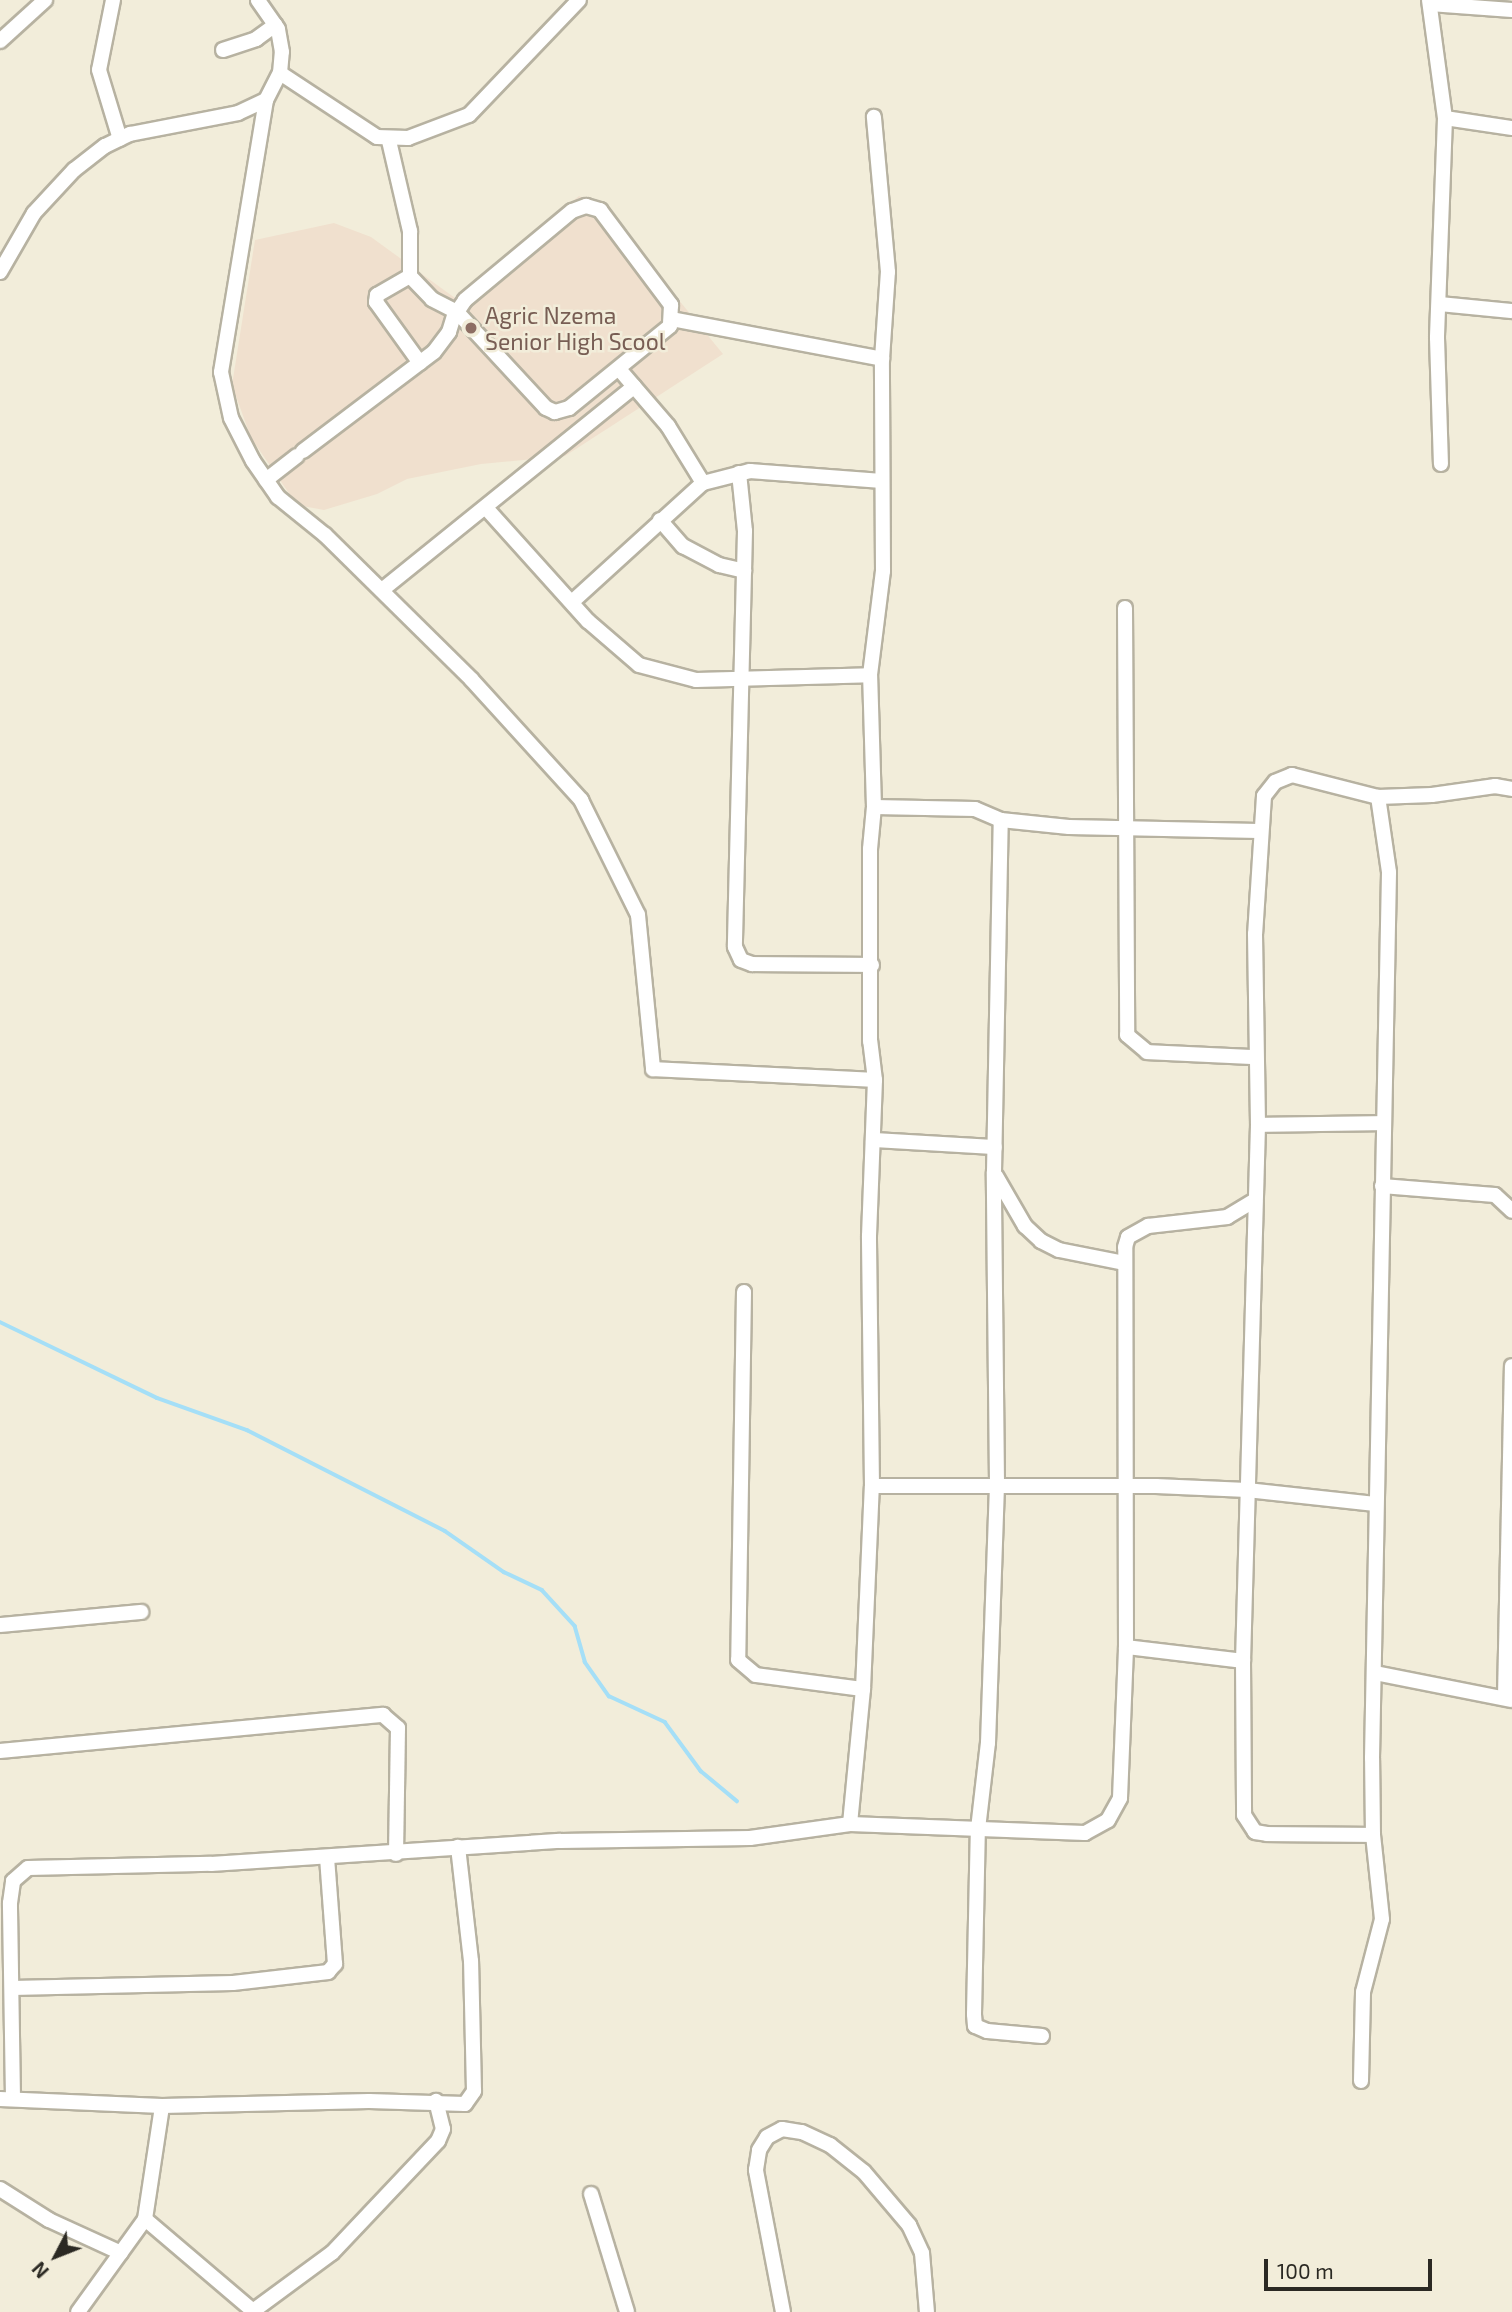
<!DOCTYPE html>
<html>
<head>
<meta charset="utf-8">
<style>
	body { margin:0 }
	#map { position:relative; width:1512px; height:2312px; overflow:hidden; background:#f2edda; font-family:"Exo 2",sans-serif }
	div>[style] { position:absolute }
	.education>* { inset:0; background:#f0e0ce }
	.stream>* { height:3.5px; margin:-1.75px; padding:0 1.75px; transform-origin:1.75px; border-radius:1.75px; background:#a5dff7 }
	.roads { filter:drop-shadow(2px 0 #b7b2a1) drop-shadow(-2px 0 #b7b2a1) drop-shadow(0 2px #b7b2a1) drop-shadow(0 -2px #b7b2a1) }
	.minor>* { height:14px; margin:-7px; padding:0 7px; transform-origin:7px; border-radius:7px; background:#fff }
	.dots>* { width:19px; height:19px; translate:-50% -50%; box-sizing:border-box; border:4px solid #f2edda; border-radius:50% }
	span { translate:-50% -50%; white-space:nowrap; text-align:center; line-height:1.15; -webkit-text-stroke:5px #f2edda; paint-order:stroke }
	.education-label { font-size:23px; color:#785e54 }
	.left { translate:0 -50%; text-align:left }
	.north { position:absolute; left:21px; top:2221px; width:70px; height:70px; -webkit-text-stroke:5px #f2edda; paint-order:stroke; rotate:228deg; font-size:19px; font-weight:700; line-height:28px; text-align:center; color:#2b2923 }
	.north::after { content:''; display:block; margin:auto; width:24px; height:32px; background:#2b2923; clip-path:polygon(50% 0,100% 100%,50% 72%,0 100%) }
	.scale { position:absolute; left:1264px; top:2259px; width:168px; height:32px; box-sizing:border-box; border:4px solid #2b2923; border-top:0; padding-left:9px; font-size:21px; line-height:24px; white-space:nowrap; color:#2b2923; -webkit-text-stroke:5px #f2edda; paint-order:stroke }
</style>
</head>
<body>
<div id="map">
	<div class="education">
		<div style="clip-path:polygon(579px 196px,605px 210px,723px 354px,565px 456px,481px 464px,407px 479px,377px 494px,324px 510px,297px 505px,251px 438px,232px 385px,255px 240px,334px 223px,371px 237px,455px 298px)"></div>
	</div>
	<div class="stream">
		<div style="left:0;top:1322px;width:174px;rotate:25.8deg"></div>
		<div style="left:157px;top:1398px;width:96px;rotate:19.6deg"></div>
		<div style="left:247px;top:1430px;width:222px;rotate:27deg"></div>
		<div style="left:445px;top:1531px;width:72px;rotate:34.8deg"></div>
		<div style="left:504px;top:1572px;width:42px;rotate:25.3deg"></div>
		<div style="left:542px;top:1590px;width:49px;rotate:47.5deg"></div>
		<div style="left:575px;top:1626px;width:37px;rotate:74deg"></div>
		<div style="left:585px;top:1662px;width:42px;rotate:54.8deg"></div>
		<div style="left:609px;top:1696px;width:62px;rotate:24.9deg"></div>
		<div style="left:665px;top:1722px;width:61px;rotate:53.7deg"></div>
		<div style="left:701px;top:1771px;width:47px;rotate:39.8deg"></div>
	</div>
	<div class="roads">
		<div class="minor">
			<div style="left:113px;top:0;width:71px;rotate:101.3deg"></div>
			<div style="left:99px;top:70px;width:72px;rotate:73.1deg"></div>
			<div style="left:1429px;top:0;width:119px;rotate:82.3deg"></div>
			<div style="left:1445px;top:118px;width:220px;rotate:92.1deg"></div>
			<div style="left:1437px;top:338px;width:126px;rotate:88.2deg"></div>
			<div style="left:1430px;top:4px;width:82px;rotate:4.2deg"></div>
			<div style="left:0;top:41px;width:61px;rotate:-42.3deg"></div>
			<div style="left:223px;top:50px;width:35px;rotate:-18deg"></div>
			<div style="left:256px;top:39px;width:24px;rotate:-36deg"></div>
			<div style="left:280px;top:73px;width:116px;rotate:33.4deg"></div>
			<div style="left:377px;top:137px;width:31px;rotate:2deg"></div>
			<div style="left:408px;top:138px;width:65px;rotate:-20.7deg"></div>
			<div style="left:469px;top:115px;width:159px;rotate:-46.3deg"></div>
			<div style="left:266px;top:100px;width:276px;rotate:99.4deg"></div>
			<div style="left:221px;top:372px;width:47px;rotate:77.7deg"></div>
			<div style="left:231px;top:418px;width:48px;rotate:62.9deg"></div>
			<div style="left:253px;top:461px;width:44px;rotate:55.2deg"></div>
			<div style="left:278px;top:497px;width:60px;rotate:39deg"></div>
			<div style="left:325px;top:535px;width:205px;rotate:44.6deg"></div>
			<div style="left:471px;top:679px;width:164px;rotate:47.7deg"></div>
			<div style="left:581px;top:800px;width:128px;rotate:63.6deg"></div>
			<div style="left:638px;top:915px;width:155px;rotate:84.4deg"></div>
			<div style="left:653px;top:1069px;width:222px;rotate:2.8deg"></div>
			<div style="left:1445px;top:118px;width:68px;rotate:8.5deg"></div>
			<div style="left:0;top:272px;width:68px;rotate:-60deg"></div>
			<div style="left:34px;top:213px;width:59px;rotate:-47.1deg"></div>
			<div style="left:74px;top:170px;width:39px;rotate:-38deg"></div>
			<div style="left:105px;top:146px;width:28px;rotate:-26deg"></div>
			<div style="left:130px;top:134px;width:110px;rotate:-11deg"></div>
			<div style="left:238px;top:113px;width:31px;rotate:-25deg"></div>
			<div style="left:266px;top:100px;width:30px;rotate:-63deg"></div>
			<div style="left:280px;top:73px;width:21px;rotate:-85deg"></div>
			<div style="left:282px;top:52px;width:23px;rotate:-100deg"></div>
			<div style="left:278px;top:29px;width:35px;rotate:-125deg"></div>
			<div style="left:410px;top:276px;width:38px;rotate:150deg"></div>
			<div style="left:377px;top:295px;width:7px;rotate:98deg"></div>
			<div style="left:376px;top:302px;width:75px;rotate:54.2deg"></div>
			<div style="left:1439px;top:304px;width:73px;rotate:5.5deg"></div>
			<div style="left:671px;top:319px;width:215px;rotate:10.7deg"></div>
			<div style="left:619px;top:369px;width:75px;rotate:49.3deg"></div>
			<div style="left:668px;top:426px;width:67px;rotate:58.4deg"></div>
			<div style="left:303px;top:451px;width:164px;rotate:-37.1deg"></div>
			<div style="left:434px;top:352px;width:25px;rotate:-53deg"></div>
			<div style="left:449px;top:332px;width:17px;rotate:-73deg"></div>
			<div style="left:454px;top:316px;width:5px;rotate:-53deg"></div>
			<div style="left:457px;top:312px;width:14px;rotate:-56deg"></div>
			<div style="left:465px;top:300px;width:139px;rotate:-39.8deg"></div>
			<div style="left:572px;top:211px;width:15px;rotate:-20deg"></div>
			<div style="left:586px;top:206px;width:15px;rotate:16deg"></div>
			<div style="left:600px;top:210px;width:119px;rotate:53.2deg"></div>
			<div style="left:671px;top:305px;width:21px;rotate:93deg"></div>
			<div style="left:670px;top:326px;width:130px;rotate:140.9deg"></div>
			<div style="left:569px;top:408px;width:15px;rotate:164deg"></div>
			<div style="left:555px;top:412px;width:10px;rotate:-156deg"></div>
			<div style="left:546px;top:408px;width:131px;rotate:-132.8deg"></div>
			<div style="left:457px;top:312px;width:28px;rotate:-153deg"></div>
			<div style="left:432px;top:299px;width:32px;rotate:-134deg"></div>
			<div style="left:410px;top:276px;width:45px;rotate:-90deg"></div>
			<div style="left:410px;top:231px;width:92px;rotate:-103.1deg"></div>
			<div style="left:739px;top:473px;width:58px;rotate:84.1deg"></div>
			<div style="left:745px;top:531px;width:416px;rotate:91.4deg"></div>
			<div style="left:735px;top:947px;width:14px;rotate:65deg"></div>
			<div style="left:741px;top:960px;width:12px;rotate:20deg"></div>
			<div style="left:752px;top:964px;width:120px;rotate:0.5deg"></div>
			<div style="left:266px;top:480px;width:39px;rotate:-38deg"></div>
			<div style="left:487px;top:509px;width:151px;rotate:48deg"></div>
			<div style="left:588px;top:621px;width:67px;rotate:40.8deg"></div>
			<div style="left:639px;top:665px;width:59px;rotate:14.7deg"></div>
			<div style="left:696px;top:680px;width:174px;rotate:-1.6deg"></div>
			<div style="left:660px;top:520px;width:35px;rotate:49deg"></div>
			<div style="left:683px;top:546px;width:41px;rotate:27.8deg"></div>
			<div style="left:719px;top:565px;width:26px;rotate:13deg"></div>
			<div style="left:382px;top:590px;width:324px;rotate:-38.9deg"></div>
			<div style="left:572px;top:602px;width:177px;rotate:-42.3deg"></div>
			<div style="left:703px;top:483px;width:49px;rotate:-14.3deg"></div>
			<div style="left:750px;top:471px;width:132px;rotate:4.3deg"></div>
			<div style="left:1125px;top:608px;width:427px;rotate:89.7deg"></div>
			<div style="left:1127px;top:1035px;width:26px;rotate:40deg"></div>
			<div style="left:1147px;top:1052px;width:108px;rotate:2.7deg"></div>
			<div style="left:1378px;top:797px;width:54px;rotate:-2.1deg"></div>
			<div style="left:1432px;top:795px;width:64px;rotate:-8.1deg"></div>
			<div style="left:1495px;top:786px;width:17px;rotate:10deg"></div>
			<div style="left:874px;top:807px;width:101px;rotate:1.1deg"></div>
			<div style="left:975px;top:809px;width:28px;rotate:23deg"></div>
			<div style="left:1258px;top:1125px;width:125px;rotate:-0.9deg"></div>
			<div style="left:873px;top:1140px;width:122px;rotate:3.3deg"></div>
			<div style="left:996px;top:1176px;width:58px;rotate:59.9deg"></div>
			<div style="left:1025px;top:1226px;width:22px;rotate:43deg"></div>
			<div style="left:1041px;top:1241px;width:20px;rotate:27deg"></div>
			<div style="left:1059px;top:1250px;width:66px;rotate:11.3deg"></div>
			<div style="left:1382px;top:1186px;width:113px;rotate:4.6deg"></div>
			<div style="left:1495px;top:1195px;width:23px;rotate:43deg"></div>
			<div style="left:744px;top:1292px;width:368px;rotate:90.9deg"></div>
			<div style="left:738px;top:1660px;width:23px;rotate:40deg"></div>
			<div style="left:756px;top:1675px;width:108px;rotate:7.5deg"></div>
			<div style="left:872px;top:1486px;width:250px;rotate:-90.7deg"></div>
			<div style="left:869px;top:1236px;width:156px;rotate:-87.8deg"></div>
			<div style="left:875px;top:1080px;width:39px;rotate:-97deg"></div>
			<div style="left:870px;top:1041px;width:192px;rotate:-90deg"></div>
			<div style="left:870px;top:849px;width:42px;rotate:-84.6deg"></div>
			<div style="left:874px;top:807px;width:132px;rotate:-91.7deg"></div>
			<div style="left:870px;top:675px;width:105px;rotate:-82.9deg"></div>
			<div style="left:883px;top:571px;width:212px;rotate:-90.3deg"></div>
			<div style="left:882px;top:359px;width:87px;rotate:-86.1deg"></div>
			<div style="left:888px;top:272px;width:156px;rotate:-95.2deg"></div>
			<div style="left:0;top:1625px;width:142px;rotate:-5.3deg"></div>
			<div style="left:1126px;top:1647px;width:118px;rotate:6.8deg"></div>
			<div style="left:1375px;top:1673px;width:139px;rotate:11.2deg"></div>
			<div style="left:1505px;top:1697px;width:331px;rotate:-88.8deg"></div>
			<div style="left:0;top:1751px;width:385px;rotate:-5.4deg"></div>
			<div style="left:383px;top:1715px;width:20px;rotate:41deg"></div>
			<div style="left:398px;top:1728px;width:126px;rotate:90.9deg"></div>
			<div style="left:850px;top:1824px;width:136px;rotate:-84.5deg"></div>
			<div style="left:863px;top:1689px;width:203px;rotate:-87.5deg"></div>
			<div style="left:872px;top:1486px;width:284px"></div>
			<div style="left:1156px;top:1486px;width:91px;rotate:2.5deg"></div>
			<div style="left:1247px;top:1490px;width:129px;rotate:6.2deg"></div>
			<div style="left:12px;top:1988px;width:221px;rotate:-1.3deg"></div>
			<div style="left:233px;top:1983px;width:96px;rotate:-6.6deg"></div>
			<div style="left:328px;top:1972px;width:11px;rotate:-49deg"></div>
			<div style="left:335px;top:1964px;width:106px;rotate:-94.3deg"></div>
			<div style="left:1042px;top:2036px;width:55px;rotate:-174.8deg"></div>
			<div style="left:987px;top:2031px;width:13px;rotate:-157deg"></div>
			<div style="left:975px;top:2026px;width:12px;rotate:-95deg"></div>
			<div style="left:974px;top:2014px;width:185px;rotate:-88.8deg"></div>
			<div style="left:978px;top:1829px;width:87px;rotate:-83.4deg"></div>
			<div style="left:988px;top:1743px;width:260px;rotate:-88deg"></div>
			<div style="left:997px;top:1483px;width:311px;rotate:-90.6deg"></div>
			<div style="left:994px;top:1172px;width:352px;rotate:-88.9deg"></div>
			<div style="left:1001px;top:820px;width:68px;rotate:5.9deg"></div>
			<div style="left:1069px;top:827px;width:190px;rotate:1.2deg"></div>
			<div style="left:1361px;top:2081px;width:89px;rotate:-88.7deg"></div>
			<div style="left:1363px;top:1992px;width:75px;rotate:-75.4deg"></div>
			<div style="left:1382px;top:1919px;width:84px;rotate:-96.1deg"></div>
			<div style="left:1373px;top:1835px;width:77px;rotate:-90.7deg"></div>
			<div style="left:1372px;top:1758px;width:886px;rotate:-88.9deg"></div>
			<div style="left:1389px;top:872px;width:76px;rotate:-98.3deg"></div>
			<div style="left:1378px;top:797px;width:89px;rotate:-165.7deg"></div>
			<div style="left:1292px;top:775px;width:18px;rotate:158deg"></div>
			<div style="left:1275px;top:782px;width:18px;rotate:128deg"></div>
			<div style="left:1264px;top:796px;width:138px;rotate:93.7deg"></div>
			<div style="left:1255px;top:934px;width:191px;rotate:89.1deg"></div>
			<div style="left:1258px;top:1125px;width:536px;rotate:91.6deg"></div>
			<div style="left:1243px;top:1661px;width:154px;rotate:89.6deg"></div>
			<div style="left:1244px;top:1815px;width:20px;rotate:57deg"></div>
			<div style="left:1255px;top:1832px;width:12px;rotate:9deg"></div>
			<div style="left:1267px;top:1834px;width:106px;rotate:0.5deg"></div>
			<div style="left:0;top:2099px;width:162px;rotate:2.5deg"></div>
			<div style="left:162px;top:2106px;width:207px;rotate:-1.4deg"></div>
			<div style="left:369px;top:2101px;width:96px;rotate:1.8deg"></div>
			<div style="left:465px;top:2104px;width:16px;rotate:-55deg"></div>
			<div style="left:474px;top:2091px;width:130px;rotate:-91.3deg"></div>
			<div style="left:471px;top:1961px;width:115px;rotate:-96.5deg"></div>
			<div style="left:13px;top:2099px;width:196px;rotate:-90.9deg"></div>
			<div style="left:10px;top:1903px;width:22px;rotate:-82deg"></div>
			<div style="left:13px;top:1881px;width:20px;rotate:-41deg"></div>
			<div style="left:28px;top:1868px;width:183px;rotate:-1.3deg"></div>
			<div style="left:211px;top:1864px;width:350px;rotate:-3.8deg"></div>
			<div style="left:560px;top:1841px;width:190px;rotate:-0.9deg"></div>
			<div style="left:750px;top:1838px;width:101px;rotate:-8deg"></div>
			<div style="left:850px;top:1824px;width:235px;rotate:2.2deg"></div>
			<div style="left:1085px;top:1833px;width:26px;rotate:-29deg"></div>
			<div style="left:1108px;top:1820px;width:25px;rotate:-61deg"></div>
			<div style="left:1120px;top:1798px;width:151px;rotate:-87.7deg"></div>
			<div style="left:1126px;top:1647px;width:400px;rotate:-90.1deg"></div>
			<div style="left:1125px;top:1247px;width:10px;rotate:-73deg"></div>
			<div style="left:1128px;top:1237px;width:23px;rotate:-29deg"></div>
			<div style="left:1148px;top:1226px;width:80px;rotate:-6.5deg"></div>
			<div style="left:1227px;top:1217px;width:31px;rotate:-31deg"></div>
			<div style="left:0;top:2189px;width:58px;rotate:32.3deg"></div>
			<div style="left:49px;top:2220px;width:79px;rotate:24.6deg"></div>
			<div style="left:591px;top:2194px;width:123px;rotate:73deg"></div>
			<div style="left:145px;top:2219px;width:114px;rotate:-81.4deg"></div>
			<div style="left:78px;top:2312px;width:115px;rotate:-54.2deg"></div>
			<div style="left:145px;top:2219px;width:142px;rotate:40.4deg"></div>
			<div style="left:253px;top:2311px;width:98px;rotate:-36.3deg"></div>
			<div style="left:332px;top:2253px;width:154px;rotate:-46.6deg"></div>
			<div style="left:438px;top:2141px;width:13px;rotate:-67deg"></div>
			<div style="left:443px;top:2129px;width:29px;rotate:-104deg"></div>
			<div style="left:783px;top:2312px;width:145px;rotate:-100.8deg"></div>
			<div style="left:756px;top:2170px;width:20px;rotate:-81deg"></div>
			<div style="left:759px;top:2150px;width:15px;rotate:-58deg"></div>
			<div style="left:767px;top:2137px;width:17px;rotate:-28deg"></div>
			<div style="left:782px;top:2129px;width:20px;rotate:9deg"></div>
			<div style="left:802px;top:2132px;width:31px;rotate:25deg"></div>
			<div style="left:830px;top:2145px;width:43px;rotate:38.5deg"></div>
			<div style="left:864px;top:2172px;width:70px;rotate:49.7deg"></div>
			<div style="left:909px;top:2225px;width:31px;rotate:65deg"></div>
			<div style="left:922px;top:2253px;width:59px;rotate:85.2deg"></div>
		</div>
	</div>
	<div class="dots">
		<div style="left:471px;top:328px;background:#8d6e63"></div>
	</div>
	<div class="education-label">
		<span class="left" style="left:485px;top:328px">Agric Nzema<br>Senior High Scool</span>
	</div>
	<div class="north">N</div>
	<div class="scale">100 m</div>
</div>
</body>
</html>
